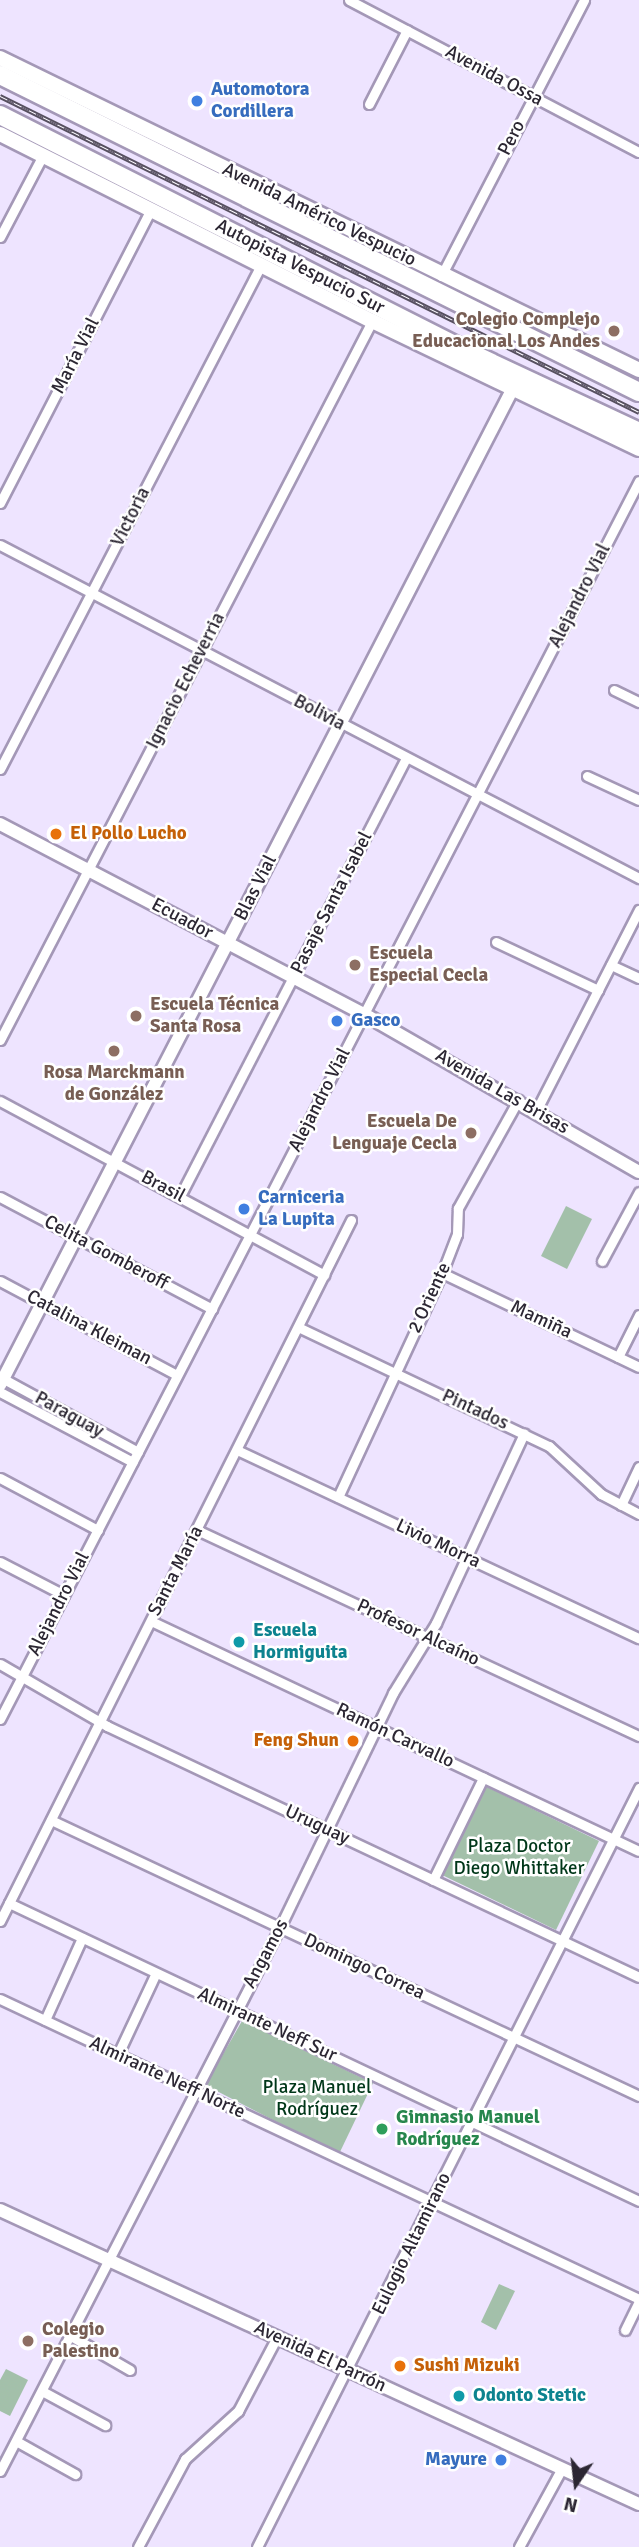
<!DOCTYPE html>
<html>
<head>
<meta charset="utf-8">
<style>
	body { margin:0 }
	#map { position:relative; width:639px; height:2547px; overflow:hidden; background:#eee4ff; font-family:Signika,sans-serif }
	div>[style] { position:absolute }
	.green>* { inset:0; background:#a3c0aa }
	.roads { filter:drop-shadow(2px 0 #a498b7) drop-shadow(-2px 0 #a498b7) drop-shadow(0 2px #a498b7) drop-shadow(0 -2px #a498b7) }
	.street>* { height:9px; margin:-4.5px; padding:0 4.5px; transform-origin:4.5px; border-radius:4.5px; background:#fff }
	.secondary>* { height:12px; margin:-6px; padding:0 6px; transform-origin:6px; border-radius:6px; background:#fff }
	.primary>* { height:14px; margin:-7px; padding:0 7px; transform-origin:7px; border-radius:7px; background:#fff }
	.highway>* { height:18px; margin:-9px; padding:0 9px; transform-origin:9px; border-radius:9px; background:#fff }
	.rail>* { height:5px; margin-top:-2.5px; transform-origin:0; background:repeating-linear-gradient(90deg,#fff 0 8px,#575060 0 16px); box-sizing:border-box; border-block:2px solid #575060 }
	.dots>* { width:19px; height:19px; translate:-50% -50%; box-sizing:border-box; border:4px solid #fff; border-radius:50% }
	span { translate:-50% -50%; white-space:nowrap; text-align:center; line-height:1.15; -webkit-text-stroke:5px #fff; paint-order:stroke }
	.street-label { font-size:19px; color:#2c2733 }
	.shop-label { font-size:19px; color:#366cbe; font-weight:700 }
	.left { translate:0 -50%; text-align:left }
	.right { translate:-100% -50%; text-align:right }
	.education-label { font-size:19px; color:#785e54; font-weight:700 }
	.food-label { font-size:19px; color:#c56008; font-weight:700 }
	.culture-label { font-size:19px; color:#0d838f; font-weight:700 }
	.park-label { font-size:19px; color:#003719 }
	.leisure-label { font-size:19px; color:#27864d; font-weight:700 }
	.north { position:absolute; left:541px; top:2449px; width:70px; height:70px; -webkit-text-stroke:5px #fff; paint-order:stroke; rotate:194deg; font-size:19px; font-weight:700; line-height:28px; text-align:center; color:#2c2733 }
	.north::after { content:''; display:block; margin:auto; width:24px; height:32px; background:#2c2733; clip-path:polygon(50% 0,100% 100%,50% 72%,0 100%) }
</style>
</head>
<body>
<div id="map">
	<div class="green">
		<div style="clip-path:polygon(566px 1206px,592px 1219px,567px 1269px,541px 1256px)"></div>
		<div style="clip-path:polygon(483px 1785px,599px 1841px,556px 1930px,440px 1874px)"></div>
		<div style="clip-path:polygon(242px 2021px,373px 2083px,339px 2154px,209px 2087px,207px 2082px)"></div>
		<div style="clip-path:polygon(499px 2284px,515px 2291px,496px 2330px,481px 2322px)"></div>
		<div style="clip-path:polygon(6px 2369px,28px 2380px,10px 2416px,0 2411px,0 2380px)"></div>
	</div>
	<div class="roads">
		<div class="street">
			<div style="left:349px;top:0;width:327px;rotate:27.7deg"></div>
			<div style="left:369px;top:104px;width:83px;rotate:-62.8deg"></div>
			<div style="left:0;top:237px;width:93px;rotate:-62.3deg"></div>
			<div style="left:441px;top:276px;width:311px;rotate:-62.6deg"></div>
			<div style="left:0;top:503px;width:331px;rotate:-62.8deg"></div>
			<div style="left:0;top:545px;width:721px;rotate:27.53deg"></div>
			<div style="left:614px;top:690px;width:28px;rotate:26deg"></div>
			<div style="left:0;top:769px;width:568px;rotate:-62.62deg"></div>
			<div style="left:587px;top:776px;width:57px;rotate:24.8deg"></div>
			<div style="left:496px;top:942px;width:113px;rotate:25.2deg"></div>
			<div style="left:611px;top:965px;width:31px;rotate:25deg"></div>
			<div style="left:0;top:1040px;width:810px;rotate:-62.64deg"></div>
			<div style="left:0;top:1101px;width:368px;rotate:28.2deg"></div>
			<div style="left:536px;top:1111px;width:226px;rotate:-62.9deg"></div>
			<div style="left:180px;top:1196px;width:492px;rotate:-62.7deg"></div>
			<div style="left:0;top:1197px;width:240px;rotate:27.8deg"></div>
			<div style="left:602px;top:1261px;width:78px;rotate:-61.8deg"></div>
			<div style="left:442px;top:1273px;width:218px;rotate:25.5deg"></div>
			<div style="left:0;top:1281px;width:200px;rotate:28deg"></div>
			<div style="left:298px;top:1327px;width:278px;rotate:25.4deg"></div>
			<div style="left:549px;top:1446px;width:71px;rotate:42.7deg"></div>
			<div style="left:601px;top:1494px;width:43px;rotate:27.8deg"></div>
			<div style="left:618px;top:1357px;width:47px;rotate:-63.4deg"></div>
			<div style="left:0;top:1377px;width:157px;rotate:28.5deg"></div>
			<div style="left:0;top:1392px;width:150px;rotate:27.8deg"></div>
			<div style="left:237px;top:1450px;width:444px;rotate:25.1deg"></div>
			<div style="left:0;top:1478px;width:111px;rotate:28deg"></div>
			<div style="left:338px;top:1497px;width:247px;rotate:-65.1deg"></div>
			<div style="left:442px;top:1273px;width:42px;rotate:-69deg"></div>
			<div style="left:457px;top:1234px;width:26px;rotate:-88deg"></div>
			<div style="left:458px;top:1208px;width:124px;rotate:-60.9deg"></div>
			<div style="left:621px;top:1505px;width:42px;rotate:-64.7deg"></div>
			<div style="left:197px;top:1530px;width:488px;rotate:25deg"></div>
			<div style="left:0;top:1562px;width:72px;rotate:27.3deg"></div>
			<div style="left:151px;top:1621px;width:539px;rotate:25.24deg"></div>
			<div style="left:0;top:1664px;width:124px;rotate:30.1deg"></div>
			<div style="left:107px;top:1726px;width:588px;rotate:25.26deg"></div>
			<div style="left:0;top:1719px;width:1393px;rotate:-62.7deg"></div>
			<div style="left:51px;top:1820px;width:650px;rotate:25.14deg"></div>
			<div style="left:433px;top:1880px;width:114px;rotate:-63.9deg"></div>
			<div style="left:9px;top:1903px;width:697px;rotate:25.31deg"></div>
			<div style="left:0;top:1921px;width:784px;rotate:-63.4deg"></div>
			<div style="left:0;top:1999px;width:706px;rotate:25.15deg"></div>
			<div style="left:45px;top:2020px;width:90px;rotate:-65.7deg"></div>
			<div style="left:118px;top:2054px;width:89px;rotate:-64.9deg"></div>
			<div style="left:625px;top:2330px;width:32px;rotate:-64deg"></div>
			<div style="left:71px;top:2336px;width:68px;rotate:30deg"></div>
			<div style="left:42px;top:2391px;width:72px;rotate:28.4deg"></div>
			<div style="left:16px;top:2441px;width:68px;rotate:29.2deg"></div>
			<div style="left:0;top:2471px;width:612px;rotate:-62.76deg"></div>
			<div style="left:280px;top:1927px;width:260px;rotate:-64.2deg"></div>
			<div style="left:393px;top:1693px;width:82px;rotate:-58.4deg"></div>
			<div style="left:436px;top:1623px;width:209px;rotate:-65.1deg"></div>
			<div style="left:138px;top:2547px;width:100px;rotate:-61.9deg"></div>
			<div style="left:185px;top:2459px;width:72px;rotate:-42.2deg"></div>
			<div style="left:238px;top:2411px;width:84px;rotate:-62.2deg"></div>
			<div style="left:257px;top:2547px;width:850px;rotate:-63.28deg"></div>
			<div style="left:519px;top:2547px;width:90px;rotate:-61.4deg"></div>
		</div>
		<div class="secondary">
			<div style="left:0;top:824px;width:411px;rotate:27.6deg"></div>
			<div style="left:364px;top:1014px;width:317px;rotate:29.9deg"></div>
			<div style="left:0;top:1385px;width:1119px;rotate:-62.77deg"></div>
			<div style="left:0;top:2210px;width:703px;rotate:24.71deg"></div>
		</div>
		<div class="primary">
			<div style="left:0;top:58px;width:711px;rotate:26.02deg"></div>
			<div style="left:0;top:134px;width:416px;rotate:26.7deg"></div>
			<div style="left:372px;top:321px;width:296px;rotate:25.6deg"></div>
		</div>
		<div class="highway">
			<div style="left:0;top:75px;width:713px;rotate:26.39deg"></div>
			<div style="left:0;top:115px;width:522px;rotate:26.86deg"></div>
			<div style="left:466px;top:351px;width:191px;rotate:25.1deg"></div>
		</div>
	</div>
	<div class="rail">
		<div style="left:0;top:96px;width:713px;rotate:26.31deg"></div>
	</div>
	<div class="dots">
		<div style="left:197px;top:101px;background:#3f7fe0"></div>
		<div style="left:614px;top:331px;background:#8d6e63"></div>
		<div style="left:56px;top:834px;background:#e8710a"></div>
		<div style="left:355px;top:965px;background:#8d6e63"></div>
		<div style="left:136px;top:1016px;background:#8d6e63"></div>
		<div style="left:337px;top:1021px;background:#3f7fe0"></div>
		<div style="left:114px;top:1051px;background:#8d6e63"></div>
		<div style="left:471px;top:1133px;background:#8d6e63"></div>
		<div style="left:244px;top:1209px;background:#3f7fe0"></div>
		<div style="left:239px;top:1642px;background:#0f9aa8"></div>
		<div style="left:353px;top:1741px;background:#e8710a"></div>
		<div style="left:382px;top:2129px;background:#2e9e5b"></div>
		<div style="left:28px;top:2341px;background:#8d6e63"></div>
		<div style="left:400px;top:2366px;background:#e8710a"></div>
		<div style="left:459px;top:2396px;background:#0f9aa8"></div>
		<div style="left:501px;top:2460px;background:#3f7fe0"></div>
	</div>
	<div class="street-label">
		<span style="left:494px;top:76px;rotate:28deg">Avenida Ossa</span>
		<span style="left:512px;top:138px;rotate:-63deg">Pero</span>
		<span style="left:319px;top:215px;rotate:26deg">Avenida Américo Vespucio</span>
		<span style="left:300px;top:267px;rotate:27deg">Autopista Vespucio Sur</span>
		<span style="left:76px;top:356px;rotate:-63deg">María Vial</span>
		<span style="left:131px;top:517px;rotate:-63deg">Victoria</span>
		<span style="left:580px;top:596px;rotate:-63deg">Alejandro Vial</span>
		<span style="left:186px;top:681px;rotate:-63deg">Ignacio Echeverria</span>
		<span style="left:319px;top:713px;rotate:28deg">Bolivia</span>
		<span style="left:256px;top:888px;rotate:-63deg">Blas Vial</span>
		<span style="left:332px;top:903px;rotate:-63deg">Pasaje Santa Isabel</span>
		<span style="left:182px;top:919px;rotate:28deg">Ecuador</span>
		<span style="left:502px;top:1092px;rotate:30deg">Avenida Las Brisas</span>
		<span style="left:320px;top:1100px;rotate:-63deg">Alejandro Vial</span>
		<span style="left:163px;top:1187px;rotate:28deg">Brasil</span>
		<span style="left:106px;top:1253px;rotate:28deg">Celita Gomberoff</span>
		<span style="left:430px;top:1298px;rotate:-65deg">2 Oriente</span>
		<span style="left:541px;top:1320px;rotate:25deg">Mamiña</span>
		<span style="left:89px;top:1328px;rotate:28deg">Catalina Kleiman</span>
		<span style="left:475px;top:1410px;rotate:25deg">Pintados</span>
		<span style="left:69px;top:1415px;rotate:29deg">Paraguay</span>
		<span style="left:438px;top:1544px;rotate:25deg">Livio Morra</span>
		<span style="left:176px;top:1571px;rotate:-63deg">Santa María</span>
		<span style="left:59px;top:1604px;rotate:-63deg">Alejandro Vial</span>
		<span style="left:418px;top:1633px;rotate:25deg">Profesor Alcaíno</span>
		<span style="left:395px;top:1736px;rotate:25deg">Ramón Carvallo</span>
		<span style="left:317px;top:1825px;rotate:25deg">Uruguay</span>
		<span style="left:266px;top:1954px;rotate:-62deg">Angamos</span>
		<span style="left:364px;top:1967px;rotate:25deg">Domingo Correa</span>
		<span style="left:267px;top:2025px;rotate:25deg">Almirante Neff Sur</span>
		<span style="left:167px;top:2078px;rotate:25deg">Almirante Neff Norte</span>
		<span style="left:412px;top:2244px;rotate:-64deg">Eulogio Altamirano</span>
		<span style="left:320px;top:2357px;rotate:25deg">Avenida El Parrón</span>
	</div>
	<div class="shop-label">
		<span class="left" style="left:211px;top:101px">Automotora<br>Cordillera</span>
		<span class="left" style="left:351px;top:1021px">Gasco</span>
		<span class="left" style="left:258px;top:1209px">Carniceria<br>La Lupita</span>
		<span class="right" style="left:487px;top:2460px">Mayure</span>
	</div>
	<div class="education-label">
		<span class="right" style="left:600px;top:331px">Colegio Complejo<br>Educacional Los Andes</span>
		<span class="left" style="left:369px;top:965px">Escuela<br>Especial Cecla</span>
		<span class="left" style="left:150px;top:1016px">Escuela Técnica<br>Santa Rosa</span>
		<span style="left:114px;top:1084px">Rosa Marckmann<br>de González</span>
		<span class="right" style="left:457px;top:1133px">Escuela De<br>Lenguaje Cecla</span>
		<span class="left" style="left:42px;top:2341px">Colegio<br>Palestino</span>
	</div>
	<div class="food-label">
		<span class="left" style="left:70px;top:834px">El Pollo Lucho</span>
		<span class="right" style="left:339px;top:1741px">Feng Shun</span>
		<span class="left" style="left:414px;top:2366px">Sushi Mizuki</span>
	</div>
	<div class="culture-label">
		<span class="left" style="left:253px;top:1642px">Escuela<br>Hormiguita</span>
		<span class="left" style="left:473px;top:2396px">Odonto Stetic</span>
	</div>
	<div class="park-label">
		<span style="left:519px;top:1858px">Plaza Doctor<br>Diego Whittaker</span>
		<span style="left:317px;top:2099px">Plaza Manuel<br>Rodríguez</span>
	</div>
	<div class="leisure-label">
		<span class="left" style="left:396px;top:2129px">Gimnasio Manuel<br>Rodríguez</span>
	</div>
	<div class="north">N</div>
</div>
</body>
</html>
